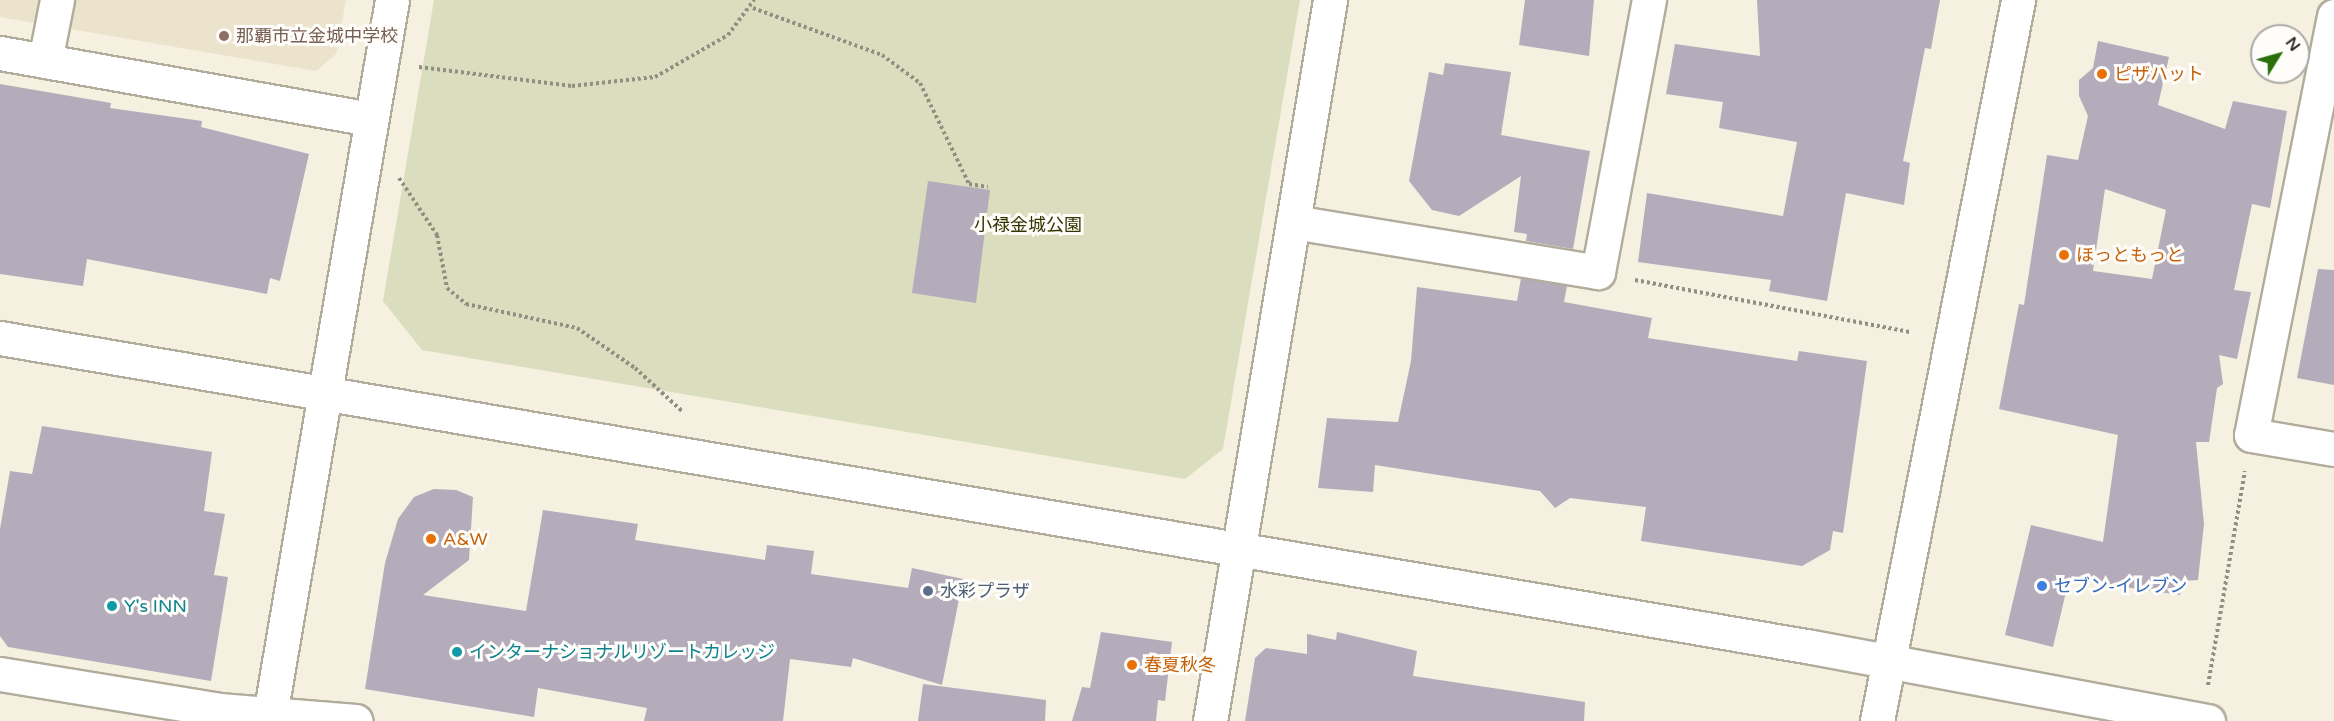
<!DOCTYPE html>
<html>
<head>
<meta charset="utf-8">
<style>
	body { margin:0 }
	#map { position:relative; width:2334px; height:721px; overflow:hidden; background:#f5f0df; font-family:"Varela Round","Noto Sans JP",sans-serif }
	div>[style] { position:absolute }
	.built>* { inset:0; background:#ece3cd }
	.green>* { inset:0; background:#dadebf }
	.building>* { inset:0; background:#b4acbb }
	.path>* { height:4px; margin-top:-2px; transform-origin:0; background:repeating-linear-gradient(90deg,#918e82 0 3px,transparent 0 6px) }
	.roads { filter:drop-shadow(2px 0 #b2ac9d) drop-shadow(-2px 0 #b2ac9d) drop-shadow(0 2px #b2ac9d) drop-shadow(0 -2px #b2ac9d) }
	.minor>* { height:33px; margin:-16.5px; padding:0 16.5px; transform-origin:16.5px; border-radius:16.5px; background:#fff }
	.dots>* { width:16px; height:16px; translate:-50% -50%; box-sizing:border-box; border:3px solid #fefdfa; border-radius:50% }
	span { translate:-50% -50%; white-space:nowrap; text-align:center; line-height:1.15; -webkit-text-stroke:6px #fefdfa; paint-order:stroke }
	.education-label { font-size:18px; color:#785e54 }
	.left { translate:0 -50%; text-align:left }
	.food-label { font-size:18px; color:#c56008 }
	.park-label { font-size:18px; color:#323500 }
	.shop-label { font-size:18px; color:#366cbe }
	.service-label { font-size:18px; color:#4e5e75 }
	.culture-label { font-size:18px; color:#0d838f }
	.north { position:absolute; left:2250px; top:24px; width:60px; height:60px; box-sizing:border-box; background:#fefdfa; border:2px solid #acaba7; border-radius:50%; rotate:53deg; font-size:16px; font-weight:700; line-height:24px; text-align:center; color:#32302a }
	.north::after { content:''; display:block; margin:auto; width:21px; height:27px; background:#2b6f0b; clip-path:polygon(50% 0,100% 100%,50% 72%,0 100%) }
</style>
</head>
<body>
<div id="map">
	<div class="built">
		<div style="clip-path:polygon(0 0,346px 0,336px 54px,316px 71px,0 17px)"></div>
	</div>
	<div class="green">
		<div style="clip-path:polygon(434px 0,1300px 0,1223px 449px,1185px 479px,422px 350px,383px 301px)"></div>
	</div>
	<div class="building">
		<div style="clip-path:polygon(1525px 0,1594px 0,1589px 56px,1519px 45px)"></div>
		<div style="clip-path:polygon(1757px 0,1940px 0,1931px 49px,1925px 48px,1903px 161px,1910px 163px,1904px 205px,1846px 193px,1827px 301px,1769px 291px,1771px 280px,1638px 262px,1647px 193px,1783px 216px,1797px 142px,1719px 128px,1723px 102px,1666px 94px,1675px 44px,1760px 56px)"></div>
		<div style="clip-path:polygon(evenodd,2098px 41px,2169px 57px,2158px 105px,2225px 129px,2233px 101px,2287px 111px,2270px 208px,2252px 204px,2234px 290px,2251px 292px,2237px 359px,2219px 355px,2223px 384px,2217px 388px,2209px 442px,2196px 442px,2204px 524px,2198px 580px,2183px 581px,2180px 595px,2069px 579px,2053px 647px,2005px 635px,2031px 525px,2103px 542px,2118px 435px,1999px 409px,2019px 304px,2024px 305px,2047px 155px,2078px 160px,2088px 116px,2079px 96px,2079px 80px,2093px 68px,2098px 41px,2105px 189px,2166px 210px,2152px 279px,2093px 271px,2105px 189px)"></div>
		<div style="clip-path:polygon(1445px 63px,1511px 72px,1501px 135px,1590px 151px,1573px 249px,1526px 241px,1527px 234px,1514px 232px,1521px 176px,1459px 216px,1432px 210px,1409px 181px,1429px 72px,1443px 75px)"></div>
		<div style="clip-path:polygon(0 84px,111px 103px,110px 108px,202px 121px,201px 127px,309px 154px,280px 281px,270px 278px,267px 294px,87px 259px,83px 286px,0 274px)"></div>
		<div style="clip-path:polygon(928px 181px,990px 190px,976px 303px,912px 293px)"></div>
		<div style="clip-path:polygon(2318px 269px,2334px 270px,2334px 385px,2297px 378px)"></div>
		<div style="clip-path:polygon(1521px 278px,1567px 286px,1564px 302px,1652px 318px,1648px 338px,1797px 361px,1799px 351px,1867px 361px,1843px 533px,1833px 531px,1830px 550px,1802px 566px,1641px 541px,1646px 507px,1570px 498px,1555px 508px,1540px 491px,1375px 465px,1373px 492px,1318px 488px,1327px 418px,1398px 422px,1411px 361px,1417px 287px,1517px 301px)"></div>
		<div style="clip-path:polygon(42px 426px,212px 452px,204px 511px,225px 514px,214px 575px,228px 577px,211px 681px,8px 647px,0 636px,0 529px,10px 471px,32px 474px)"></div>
		<div style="clip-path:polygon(434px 489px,456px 490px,473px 497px,469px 560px,423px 595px,526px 611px,543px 510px,638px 524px,635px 540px,765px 560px,767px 545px,814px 551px,811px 574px,908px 588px,912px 568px,963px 579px,942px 685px,853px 658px,851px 667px,790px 659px,783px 721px,644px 721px,647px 708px,538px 688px,534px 717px,365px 689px,385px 563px,398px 519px,414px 497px)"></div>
		<div style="clip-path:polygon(1101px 632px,1172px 642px,1165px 701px,1158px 700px,1156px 721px,1072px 721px,1082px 687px,1090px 688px)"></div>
		<div style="clip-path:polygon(1337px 632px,1417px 651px,1413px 676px,1585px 702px,1584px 721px,1245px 721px,1255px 658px,1266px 648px,1307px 654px,1307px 634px,1336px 640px)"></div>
		<div style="clip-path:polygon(923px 684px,1046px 700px,1045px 721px,918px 721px)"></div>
	</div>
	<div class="path">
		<div style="left:753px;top:8px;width:137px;rotate:20deg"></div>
		<div style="left:882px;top:55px;width:47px;rotate:36.4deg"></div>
		<div style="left:920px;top:83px;width:112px;rotate:64.1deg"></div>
		<div style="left:969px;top:184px;width:19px;rotate:9deg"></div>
		<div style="left:419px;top:67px;width:154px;rotate:7.1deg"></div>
		<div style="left:572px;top:86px;width:83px;rotate:-6.2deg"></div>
		<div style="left:655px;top:77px;width:84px;rotate:-29.9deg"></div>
		<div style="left:728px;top:35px;width:44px;rotate:-53.4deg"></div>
		<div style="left:399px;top:178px;width:69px;rotate:56.3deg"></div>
		<div style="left:437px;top:235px;width:54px;rotate:79.3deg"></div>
		<div style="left:447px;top:288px;width:25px;rotate:40deg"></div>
		<div style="left:466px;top:304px;width:114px;rotate:12.2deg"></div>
		<div style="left:577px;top:328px;width:70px;rotate:34.6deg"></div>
		<div style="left:635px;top:368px;width:64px;rotate:42.5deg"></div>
		<div style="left:1635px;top:280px;width:281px;rotate:10.7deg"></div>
		<div style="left:2208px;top:685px;width:217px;rotate:-80.2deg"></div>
	</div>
	<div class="roads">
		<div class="minor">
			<div style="left:2334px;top:16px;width:427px;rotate:101.2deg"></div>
			<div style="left:2251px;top:435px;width:84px;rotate:9.6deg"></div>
			<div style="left:0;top:53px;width:377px;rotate:10.1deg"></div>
			<div style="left:45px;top:61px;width:62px;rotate:-78.9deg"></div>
			<div style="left:1293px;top:222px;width:309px;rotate:9.3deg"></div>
			<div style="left:1598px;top:272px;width:277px;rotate:-79.4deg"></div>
			<div style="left:0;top:338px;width:1838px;rotate:9.68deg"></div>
			<div style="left:1812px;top:647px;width:403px;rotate:10.6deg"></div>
			<div style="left:0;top:674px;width:222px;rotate:9.3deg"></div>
			<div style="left:219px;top:710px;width:137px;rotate:4.6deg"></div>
			<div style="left:269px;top:721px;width:731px;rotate:-80.32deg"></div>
			<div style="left:1210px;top:721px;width:731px;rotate:-80.55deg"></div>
			<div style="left:1877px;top:721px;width:735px;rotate:-78.93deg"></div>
		</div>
	</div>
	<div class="dots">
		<div style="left:224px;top:36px;background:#8d6e63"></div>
		<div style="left:2102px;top:74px;background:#e8710a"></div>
		<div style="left:2064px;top:255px;background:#e8710a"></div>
		<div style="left:431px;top:539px;background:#e8710a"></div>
		<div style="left:2042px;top:586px;background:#3f7fe0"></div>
		<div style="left:928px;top:591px;background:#5c6f8a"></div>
		<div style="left:112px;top:606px;background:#0f9aa8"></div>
		<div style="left:457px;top:652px;background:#0f9aa8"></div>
		<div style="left:1132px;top:665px;background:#e8710a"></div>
	</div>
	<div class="education-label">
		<span class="left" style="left:236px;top:36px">那覇市立金城中学校</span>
	</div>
	<div class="food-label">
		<span class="left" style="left:2114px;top:74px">ピザハット</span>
		<span class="left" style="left:2076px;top:255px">ほっともっと</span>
		<span class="left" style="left:443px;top:539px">A&amp;W</span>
		<span class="left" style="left:1144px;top:665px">春夏秋冬</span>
	</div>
	<div class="park-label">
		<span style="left:1028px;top:225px">小禄金城公園</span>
	</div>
	<div class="shop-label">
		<span class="left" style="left:2054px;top:586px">セブン-イレブン</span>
	</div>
	<div class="service-label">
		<span class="left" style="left:940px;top:591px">水彩プラザ</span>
	</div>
	<div class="culture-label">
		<span class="left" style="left:124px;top:606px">Y's INN</span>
		<span class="left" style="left:469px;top:652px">インターナショナルリゾートカレッジ</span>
	</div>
	<div class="north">N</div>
</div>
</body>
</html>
